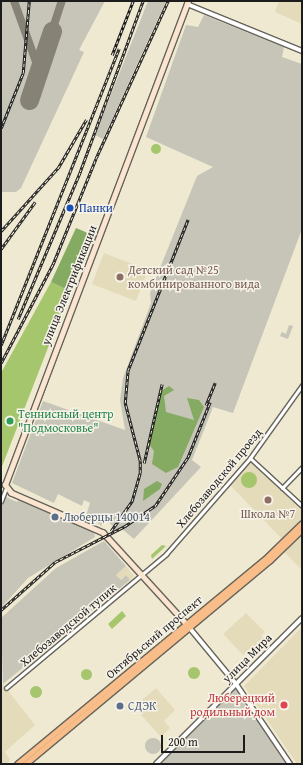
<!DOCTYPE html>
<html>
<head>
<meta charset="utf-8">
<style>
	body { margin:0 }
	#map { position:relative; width:303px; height:765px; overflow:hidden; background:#efe9d1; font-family:"Gentium Book Plus",serif }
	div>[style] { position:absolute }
	.built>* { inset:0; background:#e4dbba }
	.industrial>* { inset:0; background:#c6c5b8 }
	.round { border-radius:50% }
	.green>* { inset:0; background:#a6c66e }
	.forest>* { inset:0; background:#84ab61 }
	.taxiway>* { height:8px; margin:-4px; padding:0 4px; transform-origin:4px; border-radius:4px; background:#868276 }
	.runway>* { height:19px; margin:-9.5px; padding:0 9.5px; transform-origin:9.5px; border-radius:9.5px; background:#868276 }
	.roads { filter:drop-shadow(1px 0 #66645b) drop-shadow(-1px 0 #66645b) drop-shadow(0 1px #66645b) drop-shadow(0 -1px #66645b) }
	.minor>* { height:3px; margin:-1.5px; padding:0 1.5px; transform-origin:1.5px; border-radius:1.5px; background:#fff }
	.tertiary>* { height:4px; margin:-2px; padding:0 2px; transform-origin:2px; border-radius:2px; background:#fff }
	.secondary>* { height:4.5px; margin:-2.25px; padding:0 2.25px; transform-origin:2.25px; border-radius:2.25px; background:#fce5d0 }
	.primary>* { height:5px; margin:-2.5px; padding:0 2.5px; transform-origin:2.5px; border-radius:2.5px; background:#f8bd89 }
	.rail>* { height:2.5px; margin-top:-1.25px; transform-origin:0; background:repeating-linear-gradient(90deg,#f7f3e8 0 3px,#1c1c1c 0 6px); box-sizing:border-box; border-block:1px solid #1c1c1c }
	.dots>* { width:11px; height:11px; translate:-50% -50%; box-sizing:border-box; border:2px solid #f7f3e8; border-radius:50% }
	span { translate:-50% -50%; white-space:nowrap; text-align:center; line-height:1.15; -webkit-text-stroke:3px #f7f3e8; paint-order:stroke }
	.transit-label { font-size:12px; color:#164399 }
	.left { translate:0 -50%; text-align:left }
	.education-label { font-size:12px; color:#785e54 }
	.street-label { font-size:12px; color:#1c1c1c }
	.leisure-label { font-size:12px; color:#27864d }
	.service-label { font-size:12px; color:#4e5e75 }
	.health-label { font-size:12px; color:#be3a42 }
	.right { translate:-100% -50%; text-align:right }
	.frame { position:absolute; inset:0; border:2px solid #1c1c1c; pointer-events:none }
	.scale { position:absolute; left:161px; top:735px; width:84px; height:18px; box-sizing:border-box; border:2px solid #1c1c1c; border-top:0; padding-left:5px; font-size:12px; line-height:14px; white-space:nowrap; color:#1c1c1c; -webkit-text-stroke:3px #f7f3e8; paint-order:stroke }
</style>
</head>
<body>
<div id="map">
	<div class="built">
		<div style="clip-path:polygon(279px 1px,302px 1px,302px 24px,275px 12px)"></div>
		<div style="clip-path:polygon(104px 253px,148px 270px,136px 301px,92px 284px)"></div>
		<div style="clip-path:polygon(251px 461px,302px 511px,302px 518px,282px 539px,230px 485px)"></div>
		<div style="clip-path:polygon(302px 534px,302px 570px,284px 552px)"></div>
		<div style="clip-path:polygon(126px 566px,134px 576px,130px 580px,126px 575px,121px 580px,116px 575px)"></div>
		<div style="clip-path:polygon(246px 613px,265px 632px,261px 636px,266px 640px,255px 652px,250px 648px,243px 655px,223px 634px)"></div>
		<div style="clip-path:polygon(302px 627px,302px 764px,297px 764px,244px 686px)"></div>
		<div style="clip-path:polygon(1px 682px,35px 725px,5px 752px,10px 760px,6px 764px,1px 764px)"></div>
		<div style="clip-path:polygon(156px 688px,175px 710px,164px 721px,170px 728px,161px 737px,134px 707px)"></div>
	</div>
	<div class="industrial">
		<div style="clip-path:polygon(1px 1px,105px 1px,79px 50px,84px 52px,21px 188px,16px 192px,1px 192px)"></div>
		<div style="clip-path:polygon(148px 1px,166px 1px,103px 139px,95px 135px)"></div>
		<div style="clip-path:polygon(204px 15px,284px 47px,282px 57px,302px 64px,302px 229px,233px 413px,213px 407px,192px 460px,201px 467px,134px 539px,122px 529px,117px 532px,106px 518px,102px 526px,86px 516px,90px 503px,84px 500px,82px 506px,58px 494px,54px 503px,12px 483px,43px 401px,125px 430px,120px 400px,123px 378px,151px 303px,150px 293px,197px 176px,213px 167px,146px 137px,186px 25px,198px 27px)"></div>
		<div style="clip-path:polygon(289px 325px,293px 326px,288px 339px,280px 336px,282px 332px,286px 334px)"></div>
		<div style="clip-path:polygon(4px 496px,17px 502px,19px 498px,93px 530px,95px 537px,28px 578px,1px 608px,1px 506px)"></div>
		<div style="clip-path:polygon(104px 541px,126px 566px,116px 575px,121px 580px,126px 575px,130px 580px,3px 684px,1px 618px,56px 568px)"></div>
		<div style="clip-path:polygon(236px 688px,286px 764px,159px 764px)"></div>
		<div class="round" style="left:145px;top:738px;width:16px;height:16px"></div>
	</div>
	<div class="green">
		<div class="round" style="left:151px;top:144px;width:10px;height:10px"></div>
		<div style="clip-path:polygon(51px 282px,70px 291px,1px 469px,1px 373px)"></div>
		<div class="round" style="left:241px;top:472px;width:16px;height:16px"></div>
		<div style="clip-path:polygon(162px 545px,166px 546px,152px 559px,151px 555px)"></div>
		<div style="clip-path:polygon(122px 611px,126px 616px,112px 629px,108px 624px)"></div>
		<div class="round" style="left:188px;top:667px;width:12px;height:12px"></div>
		<div class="round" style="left:80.5px;top:668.5px;width:11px;height:11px"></div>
		<div class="round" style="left:30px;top:686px;width:12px;height:12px"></div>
	</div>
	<div class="forest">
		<div style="clip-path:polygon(76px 228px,95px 236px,70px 291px,51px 282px)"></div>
		<div style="clip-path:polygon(169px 386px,174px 390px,164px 396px,166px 412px,194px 420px,187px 398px,199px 400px,204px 407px,178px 467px,166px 473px,152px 464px,154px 451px,148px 443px,161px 391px)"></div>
		<div style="clip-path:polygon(157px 481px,162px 484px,160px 489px,143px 501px,144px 489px)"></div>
	</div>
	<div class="taxiway">
		<div style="left:14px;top:1px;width:73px;rotate:70.1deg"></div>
		<div style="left:52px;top:31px;width:32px;rotate:-72deg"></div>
	</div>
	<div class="runway">
		<div style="left:29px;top:100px;width:73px;rotate:-71.6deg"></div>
	</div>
	<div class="roads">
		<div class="minor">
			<div style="left:250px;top:458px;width:71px;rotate:42.7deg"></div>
			<div style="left:282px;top:488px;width:29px;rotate:-46deg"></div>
			<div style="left:1px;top:501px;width:14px;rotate:-69deg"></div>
			<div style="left:6px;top:688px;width:209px;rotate:-39.9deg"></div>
			<div style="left:166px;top:554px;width:128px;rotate:-48.8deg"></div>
			<div style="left:250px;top:458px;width:90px;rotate:-54.5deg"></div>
		</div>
		<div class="tertiary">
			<div style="left:187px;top:4px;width:124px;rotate:22.2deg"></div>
			<div style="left:188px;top:626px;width:75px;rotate:50.4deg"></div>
			<div style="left:236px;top:684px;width:97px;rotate:56deg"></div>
			<div style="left:156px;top:764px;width:206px;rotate:-45deg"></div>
		</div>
		<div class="secondary">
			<div style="left:186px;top:624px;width:123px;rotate:-132.4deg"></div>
			<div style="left:103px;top:533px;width:100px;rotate:-156.5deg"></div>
			<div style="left:11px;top:493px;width:10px;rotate:-127deg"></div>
			<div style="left:5px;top:485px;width:517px;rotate:-69.29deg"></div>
		</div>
		<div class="primary">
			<div style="left:17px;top:764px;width:326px;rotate:-39.6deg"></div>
			<div style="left:268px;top:556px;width:47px;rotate:-44.1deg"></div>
			<div style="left:25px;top:764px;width:319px;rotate:-39.8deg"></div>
			<div style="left:270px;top:560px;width:45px;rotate:-44.1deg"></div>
		</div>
	</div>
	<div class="rail">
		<div style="left:112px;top:55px;width:58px;rotate:-68.7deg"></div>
		<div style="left:1px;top:128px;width:59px;rotate:-68.2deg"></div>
		<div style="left:23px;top:73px;width:72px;rotate:-85.2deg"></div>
		<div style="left:1px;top:231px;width:85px;rotate:-47.9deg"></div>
		<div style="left:58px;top:168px;width:56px;rotate:-59.7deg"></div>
		<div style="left:1px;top:249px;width:58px;rotate:-54.1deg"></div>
		<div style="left:18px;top:319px;width:160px;rotate:-67.1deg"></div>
		<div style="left:80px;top:172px;width:182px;rotate:-69.8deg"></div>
		<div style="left:1px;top:345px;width:319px;rotate:-68.3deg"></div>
		<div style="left:1px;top:363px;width:112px;rotate:-62.3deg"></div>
		<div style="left:53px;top:264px;width:114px;rotate:-67.9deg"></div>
		<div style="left:96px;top:158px;width:173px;rotate:-65.4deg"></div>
		<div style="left:206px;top:405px;width:24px;rotate:-68deg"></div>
		<div style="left:144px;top:463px;width:81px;rotate:-77.2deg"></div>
		<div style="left:111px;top:531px;width:37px;rotate:-55deg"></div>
		<div style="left:132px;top:501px;width:29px;rotate:-74deg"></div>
		<div style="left:140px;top:473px;width:12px;rotate:-90deg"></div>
		<div style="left:140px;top:461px;width:60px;rotate:-104.5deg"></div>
		<div style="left:125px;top:403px;width:33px;rotate:-85deg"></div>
		<div style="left:128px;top:370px;width:162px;rotate:-68.3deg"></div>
		<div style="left:1px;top:610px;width:72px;rotate:-41.6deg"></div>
		<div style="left:55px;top:562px;width:79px;rotate:-27.2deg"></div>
		<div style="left:125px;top:526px;width:36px;rotate:-34deg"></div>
		<div style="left:155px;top:506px;width:59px;rotate:-56deg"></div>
		<div style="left:188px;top:457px;width:59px;rotate:-68.2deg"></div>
	</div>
	<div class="dots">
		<div style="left:70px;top:208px;background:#1a4fb4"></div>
		<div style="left:120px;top:277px;background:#8d6e63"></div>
		<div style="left:10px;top:421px;background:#2e9e5b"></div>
		<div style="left:268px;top:500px;background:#8d6e63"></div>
		<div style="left:55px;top:517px;background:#5c6f8a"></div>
		<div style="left:284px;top:705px;background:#e0444e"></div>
		<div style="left:120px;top:706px;background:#5c6f8a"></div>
	</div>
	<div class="transit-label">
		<span class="left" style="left:79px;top:208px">Панки</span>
	</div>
	<div class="education-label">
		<span class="left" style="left:128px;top:277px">Детский сад №25<br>комбинированного вида</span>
		<span style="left:268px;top:514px">Школа №7</span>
	</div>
	<div class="street-label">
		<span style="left:69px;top:285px;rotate:-68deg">улица Электрификации</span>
		<span style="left:219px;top:478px;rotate:-50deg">Хлебозаводской проезд</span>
		<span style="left:68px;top:625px;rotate:-40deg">Хлебозаводской тупик</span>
		<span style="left:154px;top:637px;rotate:-40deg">Октябрьский проспект</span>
		<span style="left:247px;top:658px;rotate:-45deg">улица Мира</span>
	</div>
	<div class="leisure-label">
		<span class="left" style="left:18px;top:421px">Теннисный центр<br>"Подмосковье"</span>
	</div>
	<div class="service-label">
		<span class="left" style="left:63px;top:517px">Люберцы 140014</span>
		<span class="left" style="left:128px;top:706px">СДЭК</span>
	</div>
	<div class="health-label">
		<span class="right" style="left:275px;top:705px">Люберецкий<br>родильный дом</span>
	</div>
	<div class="frame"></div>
	<div class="scale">200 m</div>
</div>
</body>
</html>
